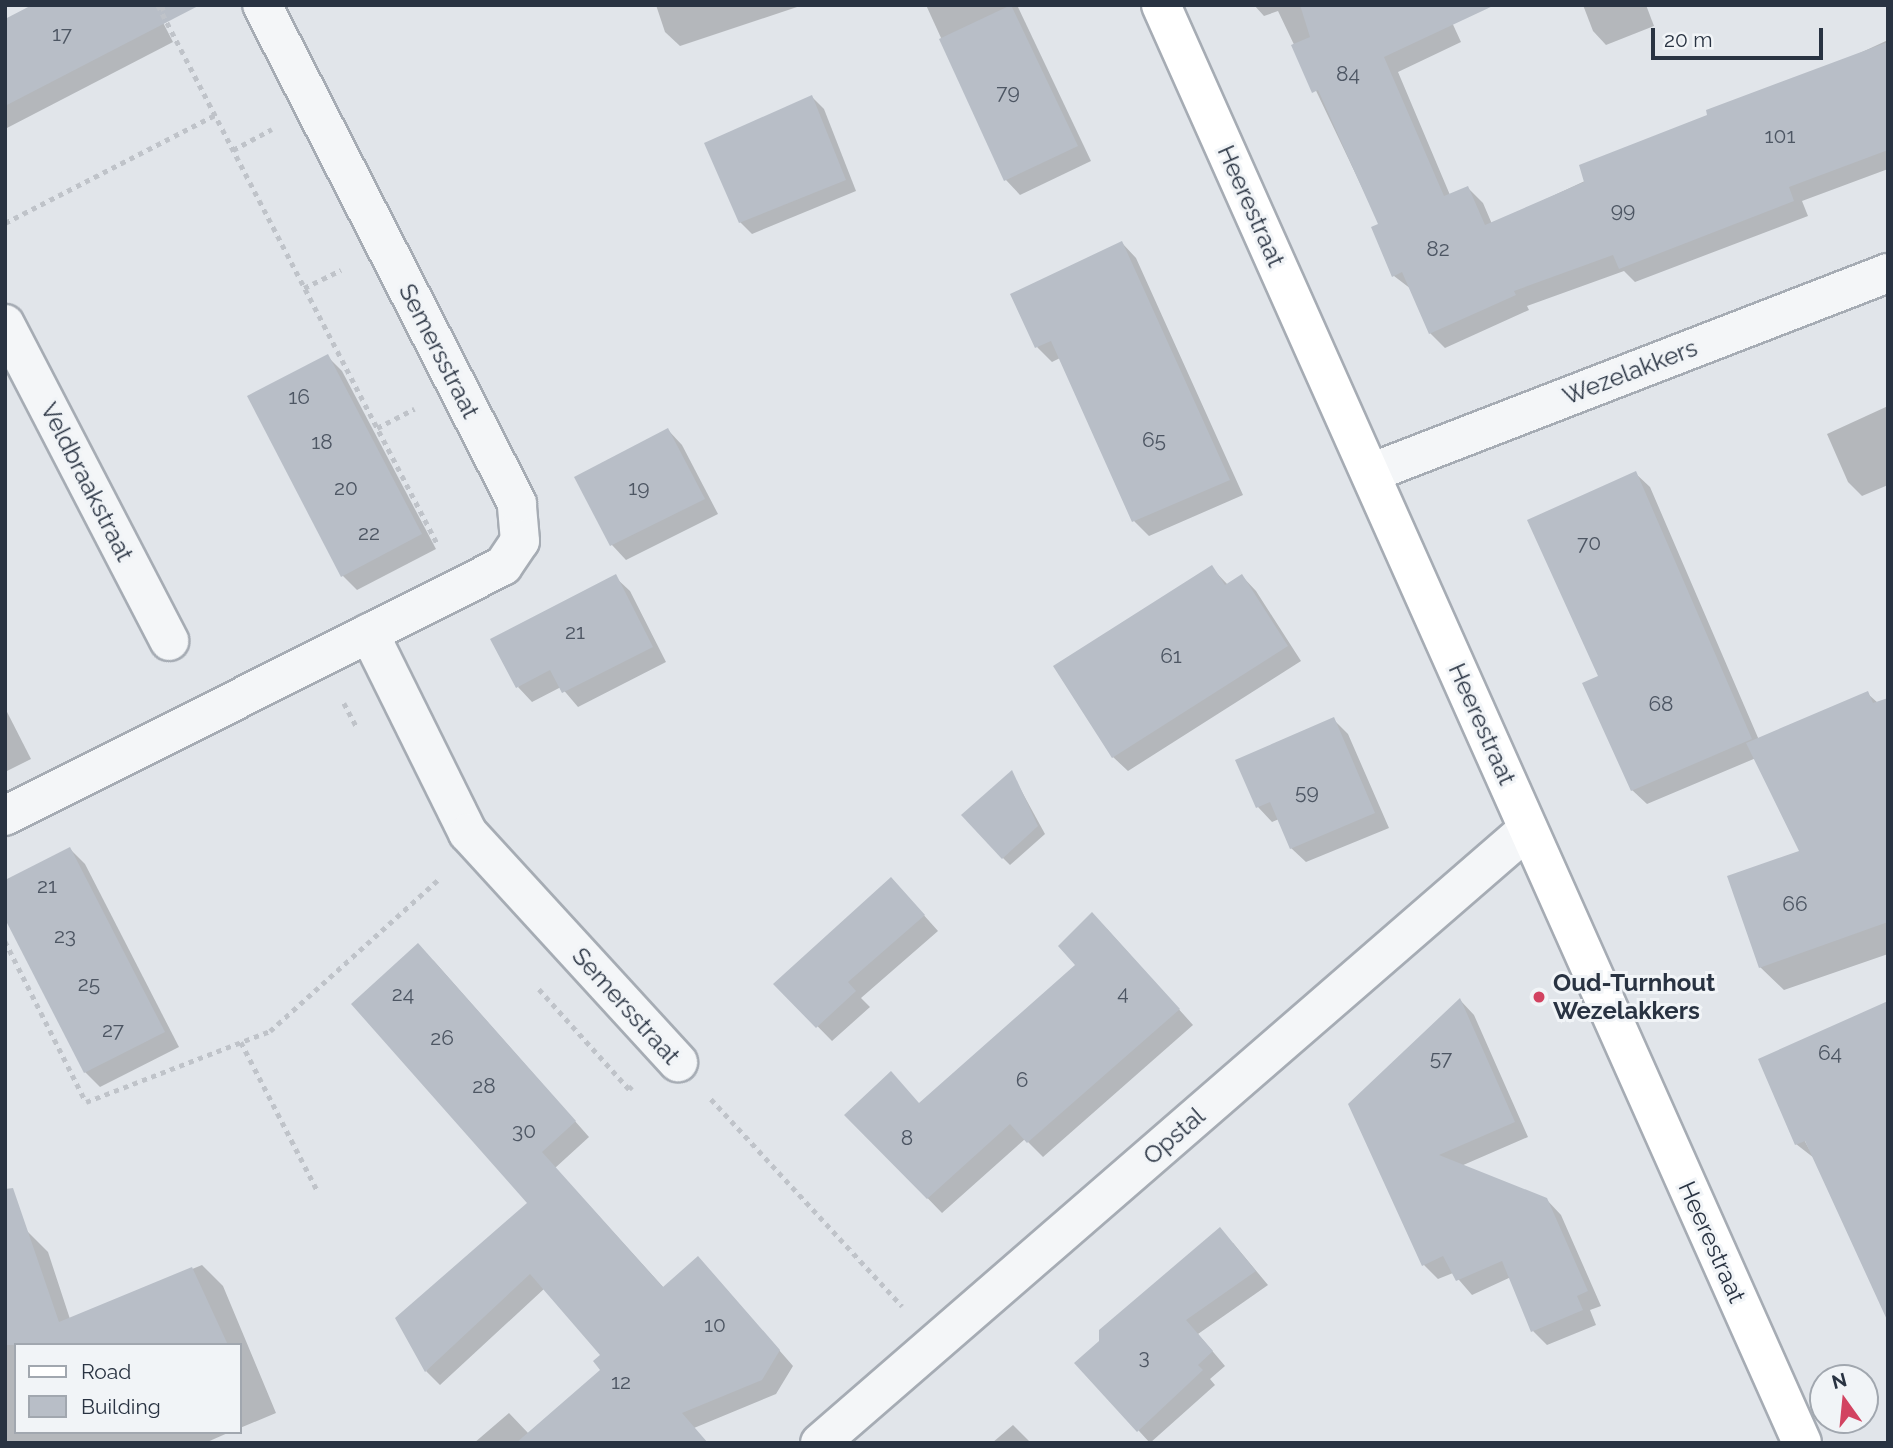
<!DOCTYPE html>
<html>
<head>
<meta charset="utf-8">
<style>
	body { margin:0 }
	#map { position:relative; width:1893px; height:1448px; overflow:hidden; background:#e1e5ea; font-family:Raleway,sans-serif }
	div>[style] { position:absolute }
	.shadow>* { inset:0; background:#0003 }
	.building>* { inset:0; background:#b8bec7 }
	.path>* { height:4.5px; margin-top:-2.25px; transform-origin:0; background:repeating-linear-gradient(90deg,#bfc3c9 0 5px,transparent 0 10px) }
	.roads { filter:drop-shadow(2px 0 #a6acb4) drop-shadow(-2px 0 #a6acb4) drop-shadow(0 2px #a6acb4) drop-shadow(0 -2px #a6acb4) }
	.street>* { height:38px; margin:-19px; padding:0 19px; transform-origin:19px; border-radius:19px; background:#f4f6f8 }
	.secondary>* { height:38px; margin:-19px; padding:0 19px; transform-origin:19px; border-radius:19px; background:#fff }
	.dots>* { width:19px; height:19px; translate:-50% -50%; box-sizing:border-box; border:4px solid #f1f4f7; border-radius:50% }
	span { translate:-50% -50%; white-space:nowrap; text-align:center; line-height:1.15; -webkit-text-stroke:6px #f1f4f7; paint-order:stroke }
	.number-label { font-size:21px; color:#4d5663 }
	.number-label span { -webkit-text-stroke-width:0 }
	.street-label { font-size:24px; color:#293342 }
	.poi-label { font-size:24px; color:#293342; font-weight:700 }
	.left { translate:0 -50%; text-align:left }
	.frame { position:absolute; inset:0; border:7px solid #293342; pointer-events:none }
	.legend { position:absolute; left:14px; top:1343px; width:228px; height:91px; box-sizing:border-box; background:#f1f4f7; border:2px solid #a1a7af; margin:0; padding:9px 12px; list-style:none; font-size:21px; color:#293342 }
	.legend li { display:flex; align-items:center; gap:14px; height:35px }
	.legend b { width:35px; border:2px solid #a1a7af }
	.north { position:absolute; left:1809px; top:1364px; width:70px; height:70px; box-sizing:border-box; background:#f1f4f7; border:2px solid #a1a7af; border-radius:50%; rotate:345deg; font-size:19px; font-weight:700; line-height:28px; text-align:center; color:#293342 }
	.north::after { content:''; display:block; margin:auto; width:24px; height:32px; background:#d24361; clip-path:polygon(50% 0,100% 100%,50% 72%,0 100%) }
	.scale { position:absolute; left:1651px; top:28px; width:172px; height:32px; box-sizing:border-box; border:4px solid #293342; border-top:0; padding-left:9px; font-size:21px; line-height:24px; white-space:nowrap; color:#293342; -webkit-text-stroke:5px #f1f4f7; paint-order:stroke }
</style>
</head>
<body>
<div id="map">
	<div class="shadow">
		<div style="clip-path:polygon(154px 5px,173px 42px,5px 129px,5px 21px)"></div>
		<div style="clip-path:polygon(656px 5px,803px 5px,680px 46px,665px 32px)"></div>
		<div style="clip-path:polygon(926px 5px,1017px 5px,1091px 161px,1020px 195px,1006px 180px)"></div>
		<div style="clip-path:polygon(1254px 5px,1444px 5px,1461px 42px,1398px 72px,1450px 195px,1468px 188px,1483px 203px,1492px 224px,1888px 40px,1888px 169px,1802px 201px,1808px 216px,1635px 282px,1624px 271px,1527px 306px,1529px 310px,1445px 348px,1430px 333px,1411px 289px,1394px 276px,1374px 228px,1380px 225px,1278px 11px,1264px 16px)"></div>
		<div style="clip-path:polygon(1583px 5px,1646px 5px,1654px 26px,1606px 45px,1593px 31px)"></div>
		<div style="clip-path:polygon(812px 97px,824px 109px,856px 191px,752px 234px,740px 222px)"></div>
		<div style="clip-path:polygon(1122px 243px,1136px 258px,1243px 495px,1149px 536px,1134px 521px,1060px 358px,1052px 362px,1037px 347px)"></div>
		<div style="clip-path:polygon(327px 356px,342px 371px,436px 549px,357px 590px,342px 575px)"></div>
		<div style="clip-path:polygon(1888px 406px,1888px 485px,1862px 496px,1848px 482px,1827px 434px)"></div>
		<div style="clip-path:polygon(668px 430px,682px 445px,718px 514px,626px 560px,612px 545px,576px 478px)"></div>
		<div style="clip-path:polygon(1635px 473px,1650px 487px,1759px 740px,1868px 694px,1878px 703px,1888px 704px,1888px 954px,1784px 990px,1760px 967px,1801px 852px,1756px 758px,1647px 804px,1632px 790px,1600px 676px)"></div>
		<div style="clip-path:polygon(1212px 568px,1228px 585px,1242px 576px,1256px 591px,1301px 661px,1128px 771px,1113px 757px)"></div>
		<div style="clip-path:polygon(615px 577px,630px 591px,666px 662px,578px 707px,561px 687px,532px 702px,518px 687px)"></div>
		<div style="clip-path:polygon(5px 708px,31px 759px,5px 772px)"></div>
		<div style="clip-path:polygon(1333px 719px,1348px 734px,1389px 828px,1306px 862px,1291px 848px,1279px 819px,1272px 822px,1258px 807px,1237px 761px)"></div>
		<div style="clip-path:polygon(1011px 772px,1045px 834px,1010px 865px,1003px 858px)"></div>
		<div style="clip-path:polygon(70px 849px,85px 864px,179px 1047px,100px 1087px,85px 1072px,5px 916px)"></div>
		<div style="clip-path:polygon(905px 894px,938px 931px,861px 998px,870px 1007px,832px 1041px,776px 984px)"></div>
		<div style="clip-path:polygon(1107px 929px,1193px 1025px,1043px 1157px,1025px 1139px,942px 1213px,847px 1115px,920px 1105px,1077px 965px)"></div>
		<div style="clip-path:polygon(433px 960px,589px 1137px,555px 1168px,664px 1288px,712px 1273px,793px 1366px,776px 1394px,694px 1428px,693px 1443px,474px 1443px,509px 1413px,529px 1434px,603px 1370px,602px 1355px,545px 1288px,440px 1385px,426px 1371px,529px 1203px)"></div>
		<div style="clip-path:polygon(1460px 1000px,1474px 1015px,1528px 1137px,1461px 1166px,1546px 1199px,1561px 1215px,1601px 1306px,1590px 1310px,1596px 1325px,1547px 1345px,1533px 1331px,1511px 1277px,1472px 1295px,1453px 1273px,1438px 1279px,1424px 1265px)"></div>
		<div style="clip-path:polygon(1761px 1060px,1814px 1158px,1796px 1144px)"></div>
		<div style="clip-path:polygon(27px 1231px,48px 1252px,70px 1319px,202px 1265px,223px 1286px,276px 1413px,240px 1428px,240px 1345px,16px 1345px,16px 1432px,230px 1432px,205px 1443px,5px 1443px,5px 1238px)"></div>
		<div style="clip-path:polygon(1233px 1243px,1268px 1285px,1198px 1334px,1225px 1366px,1210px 1379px,1215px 1385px,1150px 1443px,1077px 1363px)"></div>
		<div style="clip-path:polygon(1013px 1425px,1031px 1443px,992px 1443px)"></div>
	</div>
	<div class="building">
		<div style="clip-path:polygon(32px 5px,200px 5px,5px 106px,5px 19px)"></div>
		<div style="clip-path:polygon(1011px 5px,1078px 146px,1004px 181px,939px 39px)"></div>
		<div style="clip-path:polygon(1300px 5px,1495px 5px,1384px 57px,1444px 196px,1468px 186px,1485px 225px,1584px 182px,1579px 165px,1707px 115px,1706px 110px,1888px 42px,1888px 150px,1789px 187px,1794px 201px,1619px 269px,1613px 255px,1514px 291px,1516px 295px,1429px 334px,1402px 272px,1392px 277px,1371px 227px,1378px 224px,1318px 90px,1312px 93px,1291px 45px,1310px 37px)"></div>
		<div style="clip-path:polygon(812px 95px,846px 180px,739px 223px,704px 143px)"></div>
		<div style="clip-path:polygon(1122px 241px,1230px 480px,1132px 522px,1051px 341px,1035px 348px,1010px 294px)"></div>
		<div style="clip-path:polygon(328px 354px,422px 534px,341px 577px,247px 396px)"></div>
		<div style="clip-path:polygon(668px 428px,705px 499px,610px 546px,574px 477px)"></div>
		<div style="clip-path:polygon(1636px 471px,1752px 739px,1631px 791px,1582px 683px,1598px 676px,1527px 520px)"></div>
		<div style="clip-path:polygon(1212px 565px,1225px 585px,1242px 574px,1288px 646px,1112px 758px,1053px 666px)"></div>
		<div style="clip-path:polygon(616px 574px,653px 647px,562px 693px,550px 670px,516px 688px,490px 639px)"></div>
		<div style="clip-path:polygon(1868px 691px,1873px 703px,1888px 698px,1888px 922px,1759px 968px,1727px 876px,1799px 851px,1746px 743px)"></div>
		<div style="clip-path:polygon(1334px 717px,1375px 813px,1290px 849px,1270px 802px,1256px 808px,1235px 760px)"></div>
		<div style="clip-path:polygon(1012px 770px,1038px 826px,1002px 859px,961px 815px)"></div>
		<div style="clip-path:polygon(70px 847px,165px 1032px,84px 1073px,5px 919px,5px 880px)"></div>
		<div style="clip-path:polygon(891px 877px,925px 915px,848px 982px,856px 991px,816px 1028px,773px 984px)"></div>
		<div style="clip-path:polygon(1092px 912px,1180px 1009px,1027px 1143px,1010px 1124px,927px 1199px,844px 1115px,891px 1071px,919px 1103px,1075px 965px,1058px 946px)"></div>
		<div style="clip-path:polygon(418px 943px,576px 1121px,542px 1152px,663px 1287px,698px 1256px,780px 1350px,762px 1380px,682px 1413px,708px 1443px,516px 1443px,600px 1370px,593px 1361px,600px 1355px,530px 1274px,425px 1372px,395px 1318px,527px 1203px,351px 1004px)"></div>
		<div style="clip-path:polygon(1460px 998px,1515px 1122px,1439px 1155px,1547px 1198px,1588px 1291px,1577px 1296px,1583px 1310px,1531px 1332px,1502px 1261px,1456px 1281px,1443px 1256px,1422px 1266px,1348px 1104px)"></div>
		<div style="clip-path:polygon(1888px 1001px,1888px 1322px,1805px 1141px,1795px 1145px,1758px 1059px)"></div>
		<div style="clip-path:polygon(13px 1188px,59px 1322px,192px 1267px,228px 1345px,5px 1345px,5px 1189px)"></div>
		<div style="clip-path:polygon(1220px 1227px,1256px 1271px,1186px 1320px,1213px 1351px,1198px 1365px,1203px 1370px,1137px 1432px,1074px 1363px,1099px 1341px,1099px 1330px)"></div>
	</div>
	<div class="path">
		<div style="left:158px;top:5px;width:608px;rotate:62.59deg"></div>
		<div style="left:160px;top:9px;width:9px;rotate:-27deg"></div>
		<div style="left:233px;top:150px;width:44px;rotate:-28.3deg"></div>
		<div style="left:5px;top:223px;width:236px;rotate:-27.2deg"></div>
		<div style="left:304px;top:288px;width:41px;rotate:-25.9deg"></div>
		<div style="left:377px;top:428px;width:42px;rotate:-27.2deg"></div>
		<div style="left:344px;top:703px;width:26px;rotate:62deg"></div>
		<div style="left:5px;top:941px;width:180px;rotate:63.3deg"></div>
		<div style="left:86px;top:1102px;width:197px;rotate:-21.1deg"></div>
		<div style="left:270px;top:1031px;width:227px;rotate:-42deg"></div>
		<div style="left:539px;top:989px;width:135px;rotate:48deg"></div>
		<div style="left:629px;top:1089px;width:4px;rotate:-45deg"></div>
		<div style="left:241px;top:1042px;width:166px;rotate:62.8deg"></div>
		<div style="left:711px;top:1099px;width:282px;rotate:47.3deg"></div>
	</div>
	<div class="roads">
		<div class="street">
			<div style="left:5px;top:324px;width:357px;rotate:62.6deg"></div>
			<div style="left:1373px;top:472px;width:552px;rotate:-21.13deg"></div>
			<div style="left:369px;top:633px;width:223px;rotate:63.7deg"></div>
			<div style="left:468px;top:833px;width:311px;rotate:47.5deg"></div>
			<div style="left:5px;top:816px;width:557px;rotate:-26.66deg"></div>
			<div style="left:503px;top:566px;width:30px;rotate:-56deg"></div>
			<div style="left:520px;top:541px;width:38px;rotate:-95deg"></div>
			<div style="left:517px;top:503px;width:559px;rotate:-117.11deg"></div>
			<div style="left:820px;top:1443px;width:937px;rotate:-40.93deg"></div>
		</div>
		<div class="secondary">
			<div style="left:1161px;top:5px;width:1574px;rotate:65.97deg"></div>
		</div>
	</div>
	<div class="dots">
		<div style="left:1539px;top:997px;background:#d24361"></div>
	</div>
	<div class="number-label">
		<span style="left:62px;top:34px">17</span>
		<span style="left:1348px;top:74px">84</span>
		<span style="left:1008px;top:92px">79</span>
		<span style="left:1780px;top:136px">101</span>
		<span style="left:1623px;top:210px">99</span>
		<span style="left:1438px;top:249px">82</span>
		<span style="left:299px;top:397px">16</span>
		<span style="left:1154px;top:440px">65</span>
		<span style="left:322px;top:442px">18</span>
		<span style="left:346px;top:488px">20</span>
		<span style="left:639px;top:488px">19</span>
		<span style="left:369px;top:533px">22</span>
		<span style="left:1589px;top:543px">70</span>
		<span style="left:575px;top:632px">21</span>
		<span style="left:1171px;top:656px">61</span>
		<span style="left:1661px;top:704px">68</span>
		<span style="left:1307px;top:792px">59</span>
		<span style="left:47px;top:886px">21</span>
		<span style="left:1795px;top:904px">66</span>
		<span style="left:65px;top:936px">23</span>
		<span style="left:89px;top:984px">25</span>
		<span style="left:1123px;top:993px">4</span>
		<span style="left:403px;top:994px">24</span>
		<span style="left:113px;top:1030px">27</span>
		<span style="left:442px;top:1038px">26</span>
		<span style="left:1830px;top:1053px">64</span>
		<span style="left:1441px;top:1058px">57</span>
		<span style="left:1022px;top:1080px">6</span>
		<span style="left:484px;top:1086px">28</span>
		<span style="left:524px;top:1131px">30</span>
		<span style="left:907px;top:1138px">8</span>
		<span style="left:715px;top:1325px">10</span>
		<span style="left:1144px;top:1357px">3</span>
		<span style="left:621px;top:1382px">12</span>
	</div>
	<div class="street-label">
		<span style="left:1251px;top:206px;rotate:66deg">Heerestraat</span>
		<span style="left:439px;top:351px;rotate:63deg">Semersstraat</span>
		<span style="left:1630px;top:372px;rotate:-21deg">Wezelakkers</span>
		<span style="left:87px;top:482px;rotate:63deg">Veldbraakstraat</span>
		<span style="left:1482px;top:724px;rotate:66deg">Heerestraat</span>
		<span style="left:626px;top:1006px;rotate:48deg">Semersstraat</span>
		<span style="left:1174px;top:1136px;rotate:-41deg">Opstal</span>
		<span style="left:1712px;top:1242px;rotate:66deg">Heerestraat</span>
	</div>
	<div class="poi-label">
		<span class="left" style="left:1553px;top:997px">Oud-Turnhout<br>Wezelakkers</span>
	</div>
	<div class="frame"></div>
	<ul class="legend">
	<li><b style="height:9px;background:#fff"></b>Road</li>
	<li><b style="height:19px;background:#b8bec7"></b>Building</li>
	</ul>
	<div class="north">N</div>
	<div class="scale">20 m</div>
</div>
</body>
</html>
